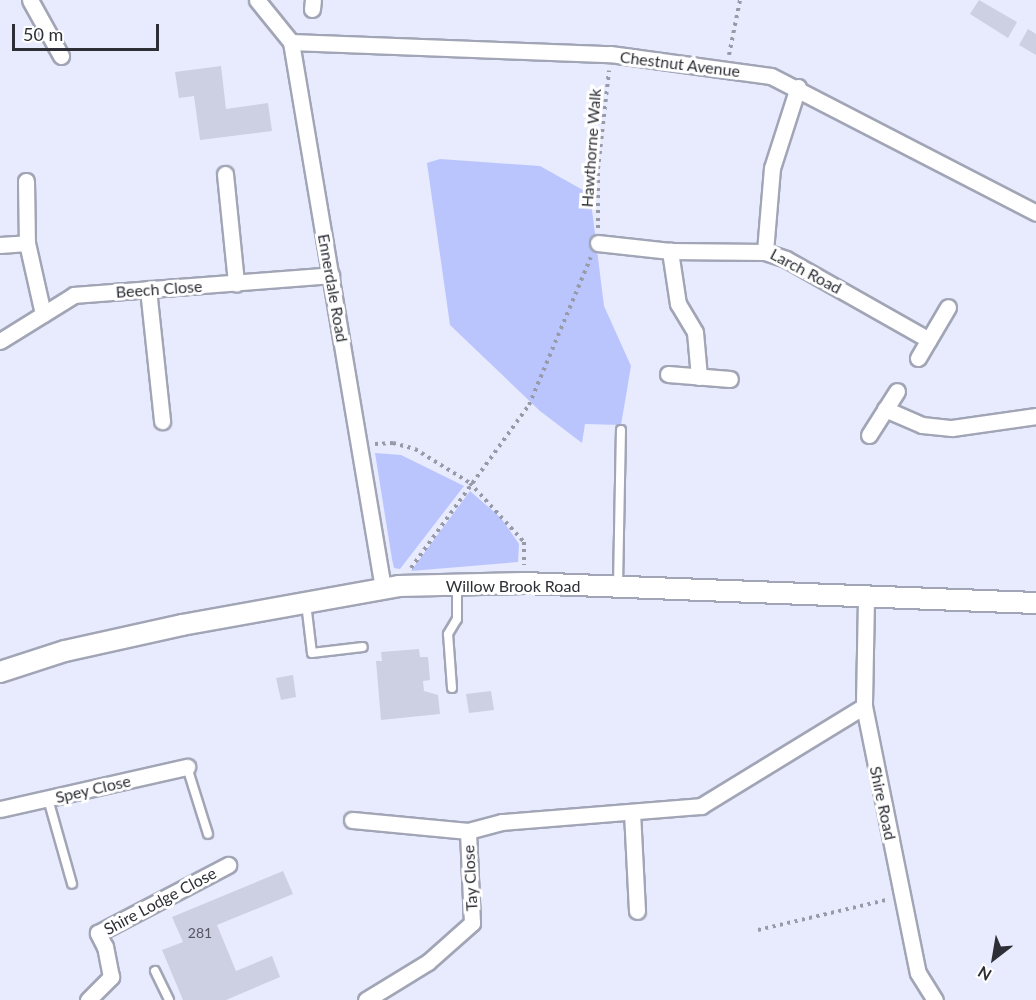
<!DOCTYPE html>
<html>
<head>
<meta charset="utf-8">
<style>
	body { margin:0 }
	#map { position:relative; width:1036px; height:1000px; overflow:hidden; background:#e7ebfd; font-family:Lato,sans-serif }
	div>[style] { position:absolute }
	.green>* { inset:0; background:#bac5fe }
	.building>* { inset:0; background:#ccd0e2 }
	.path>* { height:4px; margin-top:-2px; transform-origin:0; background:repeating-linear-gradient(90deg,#979aa7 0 3px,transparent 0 7.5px) }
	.roads { filter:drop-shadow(2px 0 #a1a5b5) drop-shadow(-2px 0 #a1a5b5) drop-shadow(0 2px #a1a5b5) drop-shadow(0 -2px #a1a5b5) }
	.service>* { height:8px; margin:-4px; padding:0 4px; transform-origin:4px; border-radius:4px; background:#fff }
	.minor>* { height:15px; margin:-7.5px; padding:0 7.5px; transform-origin:7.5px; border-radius:7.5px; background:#fff }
	.tertiary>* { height:20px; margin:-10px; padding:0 10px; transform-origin:10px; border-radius:10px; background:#fff }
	span { translate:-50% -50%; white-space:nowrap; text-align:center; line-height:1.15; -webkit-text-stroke:6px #fff; paint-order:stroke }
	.number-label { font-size:14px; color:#565761 }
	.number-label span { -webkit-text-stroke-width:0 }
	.street-label { font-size:16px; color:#2e2f36 }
	.north { position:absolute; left:964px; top:928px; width:60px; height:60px; -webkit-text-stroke:4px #fff; paint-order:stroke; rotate:211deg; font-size:16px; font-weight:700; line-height:24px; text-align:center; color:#2e2f36 }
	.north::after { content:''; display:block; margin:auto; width:21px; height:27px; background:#2e2f36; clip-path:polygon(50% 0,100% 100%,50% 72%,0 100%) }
	.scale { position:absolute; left:12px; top:24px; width:147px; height:27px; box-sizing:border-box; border:3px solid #2e2f36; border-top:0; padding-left:8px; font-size:18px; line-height:21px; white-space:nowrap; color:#2e2f36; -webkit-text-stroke:4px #fff; paint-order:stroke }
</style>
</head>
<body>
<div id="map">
	<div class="green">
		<div style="clip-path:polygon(440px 159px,540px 166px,590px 194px,604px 306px,631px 366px,621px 425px,585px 424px,582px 443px,540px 411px,450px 325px,427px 163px)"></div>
		<div style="clip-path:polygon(375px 453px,401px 455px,464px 486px,400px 569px,394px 568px,392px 559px)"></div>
		<div style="clip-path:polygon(470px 491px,501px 518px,519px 544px,518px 562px,411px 571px)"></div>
	</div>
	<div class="building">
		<div style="clip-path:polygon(979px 0,1017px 22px,1008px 38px,970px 14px)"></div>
		<div style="clip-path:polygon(1028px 29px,1036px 34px,1036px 55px,1019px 45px)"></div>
		<div style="clip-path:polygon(221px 66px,226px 109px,268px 103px,272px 131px,200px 140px,194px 96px,179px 98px,175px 72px)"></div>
		<div style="clip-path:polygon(419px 649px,420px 657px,428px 657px,430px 680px,423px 681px,424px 691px,438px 695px,440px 714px,381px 720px,376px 661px,382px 661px,381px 652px)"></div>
		<div style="clip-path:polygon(293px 675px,296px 697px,281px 700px,276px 678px)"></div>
		<div style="clip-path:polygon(491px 691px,494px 710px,469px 713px,466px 694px)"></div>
		<div style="clip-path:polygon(283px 871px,293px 894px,217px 925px,236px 971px,272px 956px,280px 977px,226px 1000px,183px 1000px,162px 950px,183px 942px,172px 917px)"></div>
	</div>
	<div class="path">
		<div style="left:729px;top:55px;width:56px;rotate:-78.7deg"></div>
		<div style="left:598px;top:228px;width:59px;rotate:-90deg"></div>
		<div style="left:598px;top:169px;width:99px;rotate:-83.6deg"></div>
		<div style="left:375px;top:444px;width:18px;rotate:-3deg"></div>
		<div style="left:393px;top:443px;width:23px;rotate:15deg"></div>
		<div style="left:415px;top:449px;width:65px;rotate:31.7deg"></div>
		<div style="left:470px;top:483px;width:80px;rotate:47.5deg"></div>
		<div style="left:524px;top:542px;width:23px;rotate:90deg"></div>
		<div style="left:411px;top:568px;width:201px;rotate:-54.1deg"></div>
		<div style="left:529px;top:405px;width:160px;rotate:-67.3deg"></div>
		<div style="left:758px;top:930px;width:131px;rotate:-13.2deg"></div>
	</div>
	<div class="roads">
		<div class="service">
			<div style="left:618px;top:585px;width:155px;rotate:-88.9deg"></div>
			<div style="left:306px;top:603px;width:50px;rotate:83.2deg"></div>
			<div style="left:312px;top:653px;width:51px;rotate:-6.7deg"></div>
			<div style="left:452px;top:688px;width:54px;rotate:-94.2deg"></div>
			<div style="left:448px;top:634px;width:17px;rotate:-59deg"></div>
			<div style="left:457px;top:619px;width:34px;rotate:-90deg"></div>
			<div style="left:187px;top:767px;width:70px;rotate:72.6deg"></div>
			<div style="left:48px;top:799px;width:88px;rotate:74.2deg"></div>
			<div style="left:155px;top:971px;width:32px;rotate:64deg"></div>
		</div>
		<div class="minor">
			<div style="left:30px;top:0;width:64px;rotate:61deg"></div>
			<div style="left:257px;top:0;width:54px;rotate:51deg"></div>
			<div style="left:291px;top:42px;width:554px;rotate:80.44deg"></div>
			<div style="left:312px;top:9px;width:9px;rotate:-84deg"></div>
			<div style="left:291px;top:42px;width:319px;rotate:2.2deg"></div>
			<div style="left:610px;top:54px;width:162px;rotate:7.8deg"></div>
			<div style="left:771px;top:76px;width:298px;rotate:27.3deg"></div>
			<div style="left:798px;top:87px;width:85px;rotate:107.8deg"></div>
			<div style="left:772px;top:168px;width:84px;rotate:94.8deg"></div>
			<div style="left:765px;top:252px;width:22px;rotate:18deg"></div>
			<div style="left:786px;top:259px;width:164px;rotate:29.5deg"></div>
			<div style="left:225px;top:174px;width:110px;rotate:84.2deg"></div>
			<div style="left:26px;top:181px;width:62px;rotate:89.1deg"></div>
			<div style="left:27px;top:243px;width:73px;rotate:77.3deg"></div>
			<div style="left:598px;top:243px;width:72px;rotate:6.3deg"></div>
			<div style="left:0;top:245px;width:27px;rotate:-4deg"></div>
			<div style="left:148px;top:289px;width:133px;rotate:83.9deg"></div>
			<div style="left:0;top:341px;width:87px;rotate:-31.9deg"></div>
			<div style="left:74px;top:295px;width:258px;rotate:-4.4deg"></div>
			<div style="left:918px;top:358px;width:59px;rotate:-59.5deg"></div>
			<div style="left:668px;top:374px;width:62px;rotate:4.6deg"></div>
			<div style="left:699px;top:377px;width:45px;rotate:-95.1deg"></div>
			<div style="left:695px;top:332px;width:33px;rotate:-121deg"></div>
			<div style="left:678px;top:304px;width:54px;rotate:-98.6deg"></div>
			<div style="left:670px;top:251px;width:95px;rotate:0.6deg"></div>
			<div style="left:885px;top:409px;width:40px;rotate:23.4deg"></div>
			<div style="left:922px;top:425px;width:30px;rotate:6deg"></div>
			<div style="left:952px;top:428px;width:85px;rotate:-8.1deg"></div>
			<div style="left:869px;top:435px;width:52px;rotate:-57.5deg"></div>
			<div style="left:866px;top:599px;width:107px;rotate:91.1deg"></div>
			<div style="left:864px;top:706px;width:272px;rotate:78.6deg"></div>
			<div style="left:918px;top:973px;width:32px;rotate:58deg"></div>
			<div style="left:0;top:809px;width:192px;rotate:-12.7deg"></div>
			<div style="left:632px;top:812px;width:99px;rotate:87.1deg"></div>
			<div style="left:352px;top:820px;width:117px;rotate:5.4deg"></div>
			<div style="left:88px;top:1000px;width:33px;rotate:-45deg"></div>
			<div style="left:111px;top:977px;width:31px;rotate:-101deg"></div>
			<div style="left:105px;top:947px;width:16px;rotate:-117deg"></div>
			<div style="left:98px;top:933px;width:147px;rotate:-27.6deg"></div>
			<div style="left:366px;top:1000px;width:73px;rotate:-31.5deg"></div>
			<div style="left:428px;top:962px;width:59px;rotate:-41.6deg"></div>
			<div style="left:472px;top:923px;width:92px;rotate:-92.5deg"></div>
			<div style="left:468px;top:831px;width:35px;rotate:-15deg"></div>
			<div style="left:502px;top:822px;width:200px;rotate:-4.6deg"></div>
			<div style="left:701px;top:806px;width:191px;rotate:-31.5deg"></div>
		</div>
		<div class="tertiary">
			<div style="left:0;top:672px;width:68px;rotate:-17.9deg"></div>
			<div style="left:65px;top:651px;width:120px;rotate:-12.5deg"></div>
			<div style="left:182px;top:625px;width:220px;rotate:-10.2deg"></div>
			<div style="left:399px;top:586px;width:125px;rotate:-1.4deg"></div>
			<div style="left:524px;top:583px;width:512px;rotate:2.24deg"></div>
		</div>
	</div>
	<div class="number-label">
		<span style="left:200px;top:933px">281</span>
	</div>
	<div class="street-label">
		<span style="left:680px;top:64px;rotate:7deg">Chestnut Avenue</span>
		<span style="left:591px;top:148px;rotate:-86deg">Hawthorne Walk</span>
		<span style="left:806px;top:271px;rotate:28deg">Larch Road</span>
		<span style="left:333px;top:288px;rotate:80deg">Ennerdale Road</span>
		<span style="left:159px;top:289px;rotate:-4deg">Beech Close</span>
		<span style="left:513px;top:586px">Willow Brook Road</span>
		<span style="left:93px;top:789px;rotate:-13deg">Spey Close</span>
		<span style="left:883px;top:803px;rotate:78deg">Shire Road</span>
		<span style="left:470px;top:878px;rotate:-93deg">Tay Close</span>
		<span style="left:160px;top:901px;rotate:-28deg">Shire Lodge Close</span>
	</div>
	<div class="north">N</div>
	<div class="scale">50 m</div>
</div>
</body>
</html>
